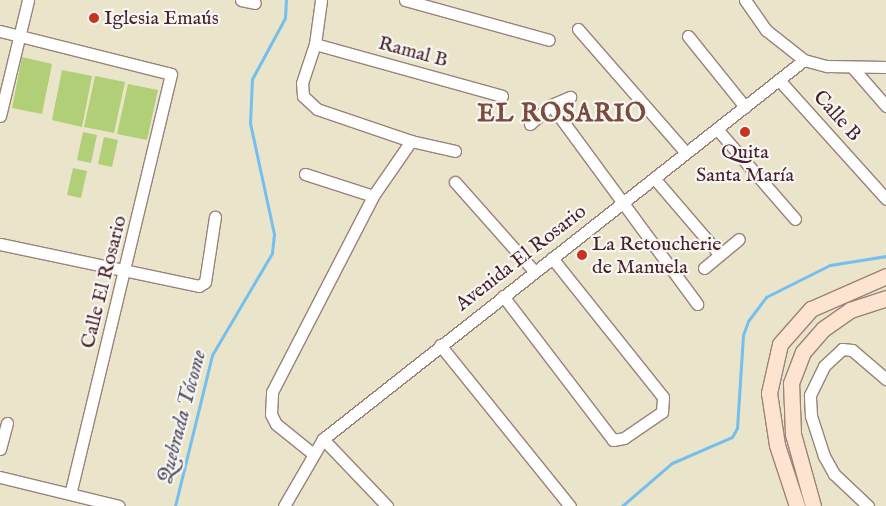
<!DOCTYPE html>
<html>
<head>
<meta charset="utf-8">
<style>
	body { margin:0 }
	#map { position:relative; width:886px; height:506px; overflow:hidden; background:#eae5ca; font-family:"IM FELL English",serif }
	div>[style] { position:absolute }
	.green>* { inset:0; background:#b0cf77 }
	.stream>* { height:3px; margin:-1.5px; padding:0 1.5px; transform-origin:1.5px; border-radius:1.5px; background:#74bfed }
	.roads { filter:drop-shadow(1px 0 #9a827a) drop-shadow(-1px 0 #9a827a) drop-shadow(0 1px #9a827a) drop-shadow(0 -1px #9a827a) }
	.street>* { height:11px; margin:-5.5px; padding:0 5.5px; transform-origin:5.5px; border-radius:5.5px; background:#fff }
	.secondary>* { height:15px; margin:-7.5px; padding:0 7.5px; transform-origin:7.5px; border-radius:7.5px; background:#fde4d1 }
	.dots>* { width:14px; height:14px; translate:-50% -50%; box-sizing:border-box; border:2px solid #f6f6f2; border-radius:50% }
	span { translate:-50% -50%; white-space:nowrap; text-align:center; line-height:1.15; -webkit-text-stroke:4.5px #f6f6f2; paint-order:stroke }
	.poi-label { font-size:20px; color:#4a1f2b }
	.left { translate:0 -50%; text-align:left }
	.street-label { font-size:20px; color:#4a1f2b }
	.water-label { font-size:21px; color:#574f65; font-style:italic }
	.district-label { font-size:25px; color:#7b4c3d; font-weight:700; letter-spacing:1px }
</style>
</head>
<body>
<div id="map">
	<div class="green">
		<div style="clip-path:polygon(22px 57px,52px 64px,42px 114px,12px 108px)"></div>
		<div style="clip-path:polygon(62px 70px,92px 76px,82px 127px,52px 120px)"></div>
		<div style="clip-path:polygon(95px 76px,125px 82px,114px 133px,84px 127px)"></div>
		<div style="clip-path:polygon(128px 84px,158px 90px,147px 140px,117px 134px)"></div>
		<div style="clip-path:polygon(83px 132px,97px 135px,91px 163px,77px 160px)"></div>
		<div style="clip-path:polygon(104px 137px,118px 140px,112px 167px,98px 164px)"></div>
		<div style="clip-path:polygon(73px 168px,87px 171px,81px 198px,67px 195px)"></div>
	</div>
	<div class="stream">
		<div style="left:175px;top:506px;width:155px;rotate:-76.2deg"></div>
		<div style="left:212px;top:355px;width:118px;rotate:-59.5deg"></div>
		<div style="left:272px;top:253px;width:19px;rotate:-84deg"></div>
		<div style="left:274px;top:234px;width:114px;rotate:-102.2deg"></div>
		<div style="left:250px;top:123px;width:44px;rotate:-87.4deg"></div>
		<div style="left:252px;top:79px;width:69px;rotate:-61.6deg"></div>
		<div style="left:285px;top:18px;width:18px;rotate:-87deg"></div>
		<div style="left:622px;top:506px;width:66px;rotate:-40.7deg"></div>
		<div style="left:672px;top:463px;width:65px;rotate:-23.4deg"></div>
		<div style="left:732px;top:437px;width:10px;rotate:-61deg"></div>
		<div style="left:737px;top:428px;width:93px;rotate:-86.3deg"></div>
		<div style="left:743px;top:335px;width:15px;rotate:-70deg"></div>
		<div style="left:748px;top:321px;width:30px;rotate:-53deg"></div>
		<div style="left:766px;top:297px;width:72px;rotate:-26.6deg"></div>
		<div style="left:830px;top:265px;width:57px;rotate:-9.1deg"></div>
	</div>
	<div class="roads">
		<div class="street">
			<div style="left:241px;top:0;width:14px;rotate:12deg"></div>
			<div style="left:405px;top:0;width:149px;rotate:15.5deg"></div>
			<div style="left:745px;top:0;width:37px;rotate:55deg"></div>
			<div style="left:766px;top:30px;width:48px;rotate:38.3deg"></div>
			<div style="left:804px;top:60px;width:24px;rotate:15deg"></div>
			<div style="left:827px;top:66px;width:59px;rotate:1deg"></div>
			<div style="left:578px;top:29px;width:164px;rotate:48.9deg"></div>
			<div style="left:0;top:31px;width:176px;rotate:14.1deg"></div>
			<div style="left:171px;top:74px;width:430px;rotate:103.5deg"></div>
			<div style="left:688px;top:36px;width:91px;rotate:51.2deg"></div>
			<div style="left:315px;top:44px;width:194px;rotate:15.5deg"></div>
			<div style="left:852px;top:67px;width:52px;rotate:48.9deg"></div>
			<div style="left:779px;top:80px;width:160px;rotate:48deg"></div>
			<div style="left:551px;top:105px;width:247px;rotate:53.7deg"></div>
			<div style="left:0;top:116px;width:119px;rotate:-76.4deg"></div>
			<div style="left:530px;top:124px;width:28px;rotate:-42deg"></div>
			<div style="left:551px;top:105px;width:21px;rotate:-23deg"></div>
			<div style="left:717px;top:129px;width:119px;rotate:49.1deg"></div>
			<div style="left:411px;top:141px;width:45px;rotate:12.8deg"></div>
			<div style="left:305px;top:174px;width:71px;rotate:17.9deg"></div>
			<div style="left:654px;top:178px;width:101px;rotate:49.4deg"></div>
			<div style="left:455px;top:182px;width:119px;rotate:48.4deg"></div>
			<div style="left:0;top:244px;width:203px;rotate:11.9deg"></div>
			<div style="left:199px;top:286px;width:7px;rotate:-34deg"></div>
			<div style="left:205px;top:282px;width:66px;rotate:-81.3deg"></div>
			<div style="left:704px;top:268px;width:45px;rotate:-39.6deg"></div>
			<div style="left:503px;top:296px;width:181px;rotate:52.6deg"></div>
			<div style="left:613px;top:440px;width:11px;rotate:-10deg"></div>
			<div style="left:624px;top:438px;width:46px;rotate:-34.4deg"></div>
			<div style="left:662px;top:412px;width:15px;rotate:-86deg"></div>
			<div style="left:663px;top:397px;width:178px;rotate:-128.6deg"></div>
			<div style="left:440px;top:345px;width:207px;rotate:51.1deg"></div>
			<div style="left:323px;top:439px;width:93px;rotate:46.3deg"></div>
			<div style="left:0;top:449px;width:27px;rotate:-75deg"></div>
			<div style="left:312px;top:453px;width:46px;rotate:-141.1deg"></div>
			<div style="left:276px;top:424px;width:11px;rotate:-117deg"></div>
			<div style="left:271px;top:414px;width:22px;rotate:-87deg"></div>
			<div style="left:272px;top:392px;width:220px;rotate:-62.7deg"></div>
			<div style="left:373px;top:196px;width:67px;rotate:-55.4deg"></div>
			<div style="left:411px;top:141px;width:99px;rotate:-161.2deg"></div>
			<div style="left:317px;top:109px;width:19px;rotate:-137deg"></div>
			<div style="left:303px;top:96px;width:13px;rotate:-94deg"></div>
			<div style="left:302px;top:83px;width:41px;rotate:-71.6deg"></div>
			<div style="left:315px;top:44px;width:44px;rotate:-82.2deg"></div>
			<div style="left:0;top:477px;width:122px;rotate:13.7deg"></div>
			<div style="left:284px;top:506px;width:78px;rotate:-59.8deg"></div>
			<div style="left:323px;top:439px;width:612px;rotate:-38.24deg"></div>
			<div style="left:868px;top:506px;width:47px;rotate:-136.7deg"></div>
			<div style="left:834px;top:474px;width:21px;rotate:-119deg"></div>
			<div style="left:824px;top:456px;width:42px;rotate:-108deg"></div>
			<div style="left:811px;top:416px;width:21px;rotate:-93deg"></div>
			<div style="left:810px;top:395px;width:32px;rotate:-64deg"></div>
			<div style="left:824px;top:366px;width:25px;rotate:-43deg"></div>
			<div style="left:842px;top:349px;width:10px;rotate:6deg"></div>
			<div style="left:852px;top:350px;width:45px;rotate:40.5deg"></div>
		</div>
		<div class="secondary">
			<div style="left:797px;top:506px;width:64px;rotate:-108.2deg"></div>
			<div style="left:777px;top:445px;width:53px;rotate:-98.7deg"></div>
			<div style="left:769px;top:393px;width:50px;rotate:-77.3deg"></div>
			<div style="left:780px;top:344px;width:47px;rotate:-48.5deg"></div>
			<div style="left:811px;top:309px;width:82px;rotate:-23.7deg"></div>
			<div style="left:813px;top:506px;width:75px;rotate:-105.5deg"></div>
			<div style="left:793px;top:434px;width:51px;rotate:-92.2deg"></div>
			<div style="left:791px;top:383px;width:33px;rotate:-69deg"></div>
			<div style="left:803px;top:352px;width:30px;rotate:-49deg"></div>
			<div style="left:823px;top:329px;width:33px;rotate:-35deg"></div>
			<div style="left:850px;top:310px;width:38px;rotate:-18deg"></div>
		</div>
	</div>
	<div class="dots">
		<div style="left:94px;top:18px;background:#c8321e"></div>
		<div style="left:745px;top:132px;background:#c8321e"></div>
		<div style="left:582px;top:255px;background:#c8321e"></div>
	</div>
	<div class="poi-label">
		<span class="left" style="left:104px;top:18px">Iglesia Emaús</span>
		<span style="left:745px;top:164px">Quita<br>Santa María</span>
		<span class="left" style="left:592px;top:256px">La Retoucherie<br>de Manuela</span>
	</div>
	<div class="street-label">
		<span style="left:413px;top:52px;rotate:15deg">Ramal B</span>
		<span style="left:837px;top:116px;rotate:48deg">Calle B</span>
		<span style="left:521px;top:258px;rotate:-38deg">Avenida El Rosario</span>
		<span style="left:104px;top:282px;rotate:-76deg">Calle El Rosario</span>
	</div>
	<div class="water-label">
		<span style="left:183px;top:417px;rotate:-75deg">Quebrada Tócome</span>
	</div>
	<div class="district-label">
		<span style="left:562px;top:114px">EL ROSARIO</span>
	</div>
</div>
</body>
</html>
